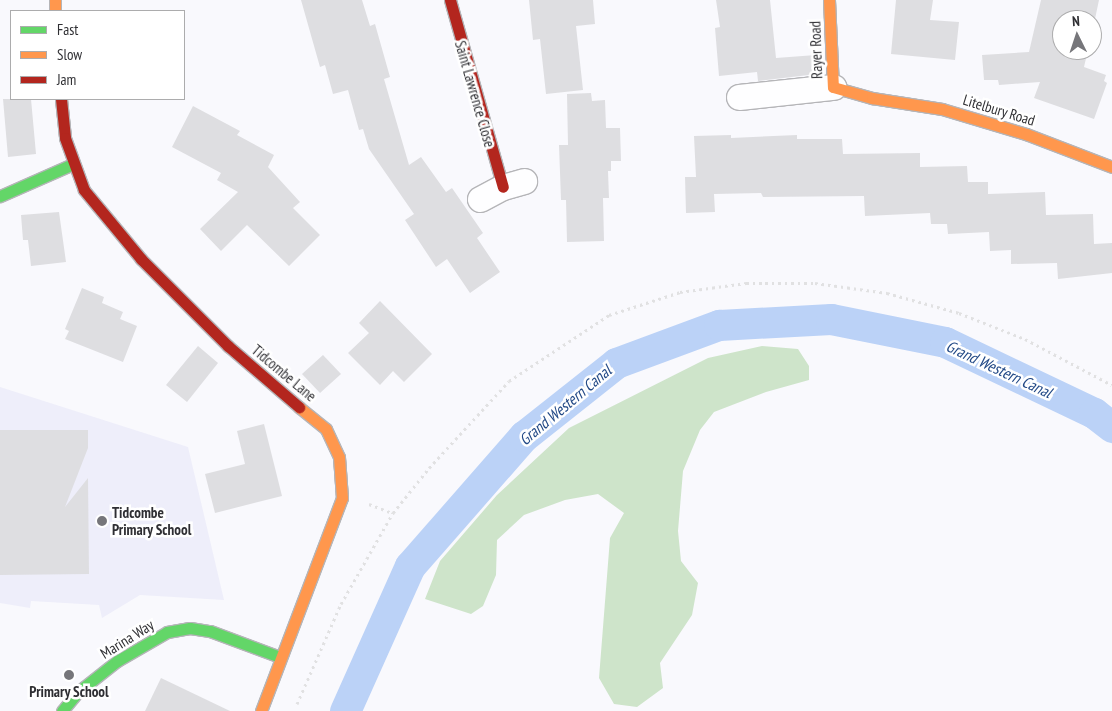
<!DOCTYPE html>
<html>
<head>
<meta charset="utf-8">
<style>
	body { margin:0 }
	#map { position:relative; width:1112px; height:711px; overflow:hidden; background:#f9f9fd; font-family:"PT Sans Narrow",sans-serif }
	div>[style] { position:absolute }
	.built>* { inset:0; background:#eeeefa }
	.forest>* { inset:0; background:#cee4ca }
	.canal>* { height:31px; margin:-15.5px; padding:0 15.5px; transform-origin:15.5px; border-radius:15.5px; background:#bbd2f7 }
	.building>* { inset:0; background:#dedee1 }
	.path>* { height:3px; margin-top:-1.5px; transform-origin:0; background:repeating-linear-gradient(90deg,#e1e1e2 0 2.5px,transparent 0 6.5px) }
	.roads { filter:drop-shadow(1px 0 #b5b5b8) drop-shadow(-1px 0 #b5b5b8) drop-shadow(0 1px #b5b5b8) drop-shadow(0 -1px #b5b5b8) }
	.street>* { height:25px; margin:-12.5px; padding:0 12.5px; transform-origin:12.5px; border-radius:12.5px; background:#fefeff }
	.fast>* { height:11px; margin:-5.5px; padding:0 5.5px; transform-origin:5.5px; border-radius:5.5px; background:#63d668 }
	.slow>* { height:11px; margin:-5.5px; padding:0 5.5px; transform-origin:5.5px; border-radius:5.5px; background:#ff974d }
	.jam>* { height:11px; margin:-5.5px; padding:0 5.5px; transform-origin:5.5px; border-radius:5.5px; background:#b3261e }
	.dots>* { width:14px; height:14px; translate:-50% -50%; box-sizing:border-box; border:2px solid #fff; border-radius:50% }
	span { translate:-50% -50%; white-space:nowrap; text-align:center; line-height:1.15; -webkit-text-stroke:5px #fff; paint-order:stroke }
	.street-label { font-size:15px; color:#2f2f33 }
	.poi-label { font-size:15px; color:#2f2f33; font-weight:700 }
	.left { translate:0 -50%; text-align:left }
	.water-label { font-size:16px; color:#224986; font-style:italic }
	.legend { position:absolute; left:10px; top:10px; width:175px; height:90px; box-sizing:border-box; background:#fff; border:1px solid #acacad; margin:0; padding:6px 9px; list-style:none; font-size:15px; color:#2f2f33 }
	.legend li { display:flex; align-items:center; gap:10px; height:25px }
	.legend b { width:25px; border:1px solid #acacad }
	.north { position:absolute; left:1052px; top:10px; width:50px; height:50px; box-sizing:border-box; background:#fff; border:1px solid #acacad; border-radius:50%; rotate:356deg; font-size:14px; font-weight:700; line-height:20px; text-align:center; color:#2f2f33 }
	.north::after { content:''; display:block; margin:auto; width:18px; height:22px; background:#76767a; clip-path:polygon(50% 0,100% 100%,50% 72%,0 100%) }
</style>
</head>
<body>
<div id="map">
	<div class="built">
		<div style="clip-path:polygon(0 387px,188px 447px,224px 600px,140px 595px,102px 618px,99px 605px,31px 601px,30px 608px,0 603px)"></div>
	</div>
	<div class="forest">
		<div style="clip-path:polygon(762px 346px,798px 349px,809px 366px,809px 380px,766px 392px,714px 412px,700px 430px,683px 471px,678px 531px,681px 561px,698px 583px,692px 615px,660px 663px,663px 688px,637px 707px,614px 704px,599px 678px,610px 538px,624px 513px,598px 494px,565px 500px,524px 515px,497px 540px,496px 575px,483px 606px,471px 614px,425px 599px,440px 561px,497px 495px,569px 428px,708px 358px)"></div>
	</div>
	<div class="canal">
		<div style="left:345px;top:711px;width:159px;rotate:-65.9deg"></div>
		<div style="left:410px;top:566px;width:173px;rotate:-48.8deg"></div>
		<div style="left:524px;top:436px;width:117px;rotate:-38.4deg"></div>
		<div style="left:616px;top:363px;width:110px;rotate:-20.3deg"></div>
		<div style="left:719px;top:325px;width:112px;rotate:-3.1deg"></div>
		<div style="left:831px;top:319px;width:116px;rotate:11.4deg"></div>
		<div style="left:945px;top:342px;width:165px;rotate:25.5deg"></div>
		<div style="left:1094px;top:413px;width:23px;rotate:38deg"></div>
	</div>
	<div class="building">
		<div style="clip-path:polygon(301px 0,362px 0,370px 26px,375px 24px,390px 77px,384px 79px,409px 165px,421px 157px,446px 192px,452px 188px,483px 233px,477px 238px,500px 272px,470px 293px,447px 259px,436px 267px,405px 220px,414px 214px,369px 149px,363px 129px,359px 130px,348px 90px,333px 94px,325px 65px,320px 67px)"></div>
		<div style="clip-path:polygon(529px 0,593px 0,595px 24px,576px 26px,583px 90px,546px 94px,540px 39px,533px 40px)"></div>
		<div style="clip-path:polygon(716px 0,770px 0,776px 58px,816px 55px,817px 74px,758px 81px,757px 72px,719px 76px,715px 28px,720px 27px)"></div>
		<div style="clip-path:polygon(896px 0,933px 0,930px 20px,959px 22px,955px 60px,891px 54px)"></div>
		<div style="clip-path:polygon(1041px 0,1099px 0,1092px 33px,1092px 20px,1062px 20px,1062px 50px,1088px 50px,1084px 67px,1106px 75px,1104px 81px,1107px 83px,1094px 119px,1034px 98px,1040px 82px,999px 85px,998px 80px,984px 80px,982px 55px,1029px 52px)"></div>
		<div style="clip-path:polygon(591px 93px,592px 101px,605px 100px,606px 128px,620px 128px,621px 161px,611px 161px,611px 171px,608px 171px,609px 198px,603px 198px,604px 241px,567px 242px,566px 200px,561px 200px,559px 145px,568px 145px,567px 94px)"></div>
		<div style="clip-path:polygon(3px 99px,31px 99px,36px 154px,8px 157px)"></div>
		<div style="clip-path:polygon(193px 106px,240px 131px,237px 135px,274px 155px,268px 167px,300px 202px,293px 208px,320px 235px,289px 266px,247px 225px,221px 251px,200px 229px,238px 192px,217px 180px,221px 173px,172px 147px)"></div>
		<div style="clip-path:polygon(731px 135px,731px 138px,797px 135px,797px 139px,842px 139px,843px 154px,920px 153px,920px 167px,967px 166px,968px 182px,988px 182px,988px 194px,1045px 192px,1046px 215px,1093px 214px,1094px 244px,1112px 243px,1112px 273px,1058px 279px,1057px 263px,1011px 264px,1011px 250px,990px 251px,989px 232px,948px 234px,947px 224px,931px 224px,930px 213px,865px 216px,864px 196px,763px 197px,761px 193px,714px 194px,715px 212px,686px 213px,685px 177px,696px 177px,694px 136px)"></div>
		<div style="clip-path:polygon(59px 212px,66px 262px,31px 266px,28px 240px,23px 240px,21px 215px)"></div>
		<div style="clip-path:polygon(82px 288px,104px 297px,102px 303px,123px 312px,120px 319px,137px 326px,123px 362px,65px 339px,69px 331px,65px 329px)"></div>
		<div style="clip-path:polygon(380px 301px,432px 354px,404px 382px,393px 371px,380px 385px,348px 353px,369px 333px,359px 323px)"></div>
		<div style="clip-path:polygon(198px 346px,218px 363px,187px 402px,166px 385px)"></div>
		<div style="clip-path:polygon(323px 355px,341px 374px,320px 393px,302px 374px)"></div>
		<div style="clip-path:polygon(264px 424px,282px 496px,215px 513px,205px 474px,245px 464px,237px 431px)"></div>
		<div style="clip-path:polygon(0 430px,88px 430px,88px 448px,65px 507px,88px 478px,89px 574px,0 575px)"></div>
		<div style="clip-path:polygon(161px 678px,230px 711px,145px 711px)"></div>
	</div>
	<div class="path">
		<div style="left:369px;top:504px;width:26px;rotate:21deg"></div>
		<div style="left:297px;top:704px;width:109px;rotate:-66.3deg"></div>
		<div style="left:341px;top:604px;width:105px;rotate:-60.3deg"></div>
		<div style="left:393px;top:513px;width:58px;rotate:-51.3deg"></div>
		<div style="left:429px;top:468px;width:118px;rotate:-47.4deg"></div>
		<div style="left:509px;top:381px;width:120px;rotate:-33.4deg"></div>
		<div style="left:609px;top:315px;width:75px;rotate:-17.9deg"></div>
		<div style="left:680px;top:292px;width:67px;rotate:-7.8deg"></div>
		<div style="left:746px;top:283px;width:69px"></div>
		<div style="left:815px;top:283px;width:73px;rotate:7.9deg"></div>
		<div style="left:887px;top:293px;width:75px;rotate:15.5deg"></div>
		<div style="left:959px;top:313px;width:71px;rotate:21.5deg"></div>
		<div style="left:1025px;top:339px;width:98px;rotate:27.9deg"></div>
	</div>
	<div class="roads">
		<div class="street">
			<div style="left:739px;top:97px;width:95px;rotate:-6.1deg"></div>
			<div style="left:480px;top:199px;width:26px;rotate:-28deg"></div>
			<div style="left:503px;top:187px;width:22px;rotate:-16deg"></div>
		</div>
		<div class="fast">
			<div style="left:0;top:196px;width:80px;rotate:-23.7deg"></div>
			<div style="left:62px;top:711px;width:26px;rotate:-50deg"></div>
			<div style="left:79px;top:691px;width:48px;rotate:-38.3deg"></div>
			<div style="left:117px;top:661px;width:58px;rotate:-30.1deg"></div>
			<div style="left:167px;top:632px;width:23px;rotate:-10deg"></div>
			<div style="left:190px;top:628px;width:20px;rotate:9deg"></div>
			<div style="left:210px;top:631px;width:75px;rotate:20.4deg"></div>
		</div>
		<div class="slow">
			<div style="left:55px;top:0;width:11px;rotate:90deg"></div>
			<div style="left:829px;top:0;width:87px;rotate:87.4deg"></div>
			<div style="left:833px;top:87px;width:41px;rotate:15.8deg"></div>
			<div style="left:872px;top:98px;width:71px;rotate:8.9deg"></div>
			<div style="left:942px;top:109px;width:88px;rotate:16.6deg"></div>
			<div style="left:1026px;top:134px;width:92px;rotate:21deg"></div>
			<div style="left:261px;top:711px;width:228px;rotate:-69.2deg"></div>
			<div style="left:342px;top:498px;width:41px;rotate:-94.2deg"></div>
			<div style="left:339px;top:457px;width:31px;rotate:-115deg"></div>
			<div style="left:326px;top:429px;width:35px;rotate:-141deg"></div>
		</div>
		<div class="jam">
			<div style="left:450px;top:0;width:194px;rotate:74.2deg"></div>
			<div style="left:61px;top:99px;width:39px;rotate:84deg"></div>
			<div style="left:65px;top:138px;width:55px;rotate:69.9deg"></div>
			<div style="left:84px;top:190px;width:89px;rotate:50.4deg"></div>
			<div style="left:141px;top:259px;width:123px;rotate:45deg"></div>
			<div style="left:228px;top:346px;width:94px;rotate:40.7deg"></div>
		</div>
	</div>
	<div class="dots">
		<div style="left:102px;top:521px;background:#76767a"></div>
		<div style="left:69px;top:675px;background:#76767a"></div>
	</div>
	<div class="street-label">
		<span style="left:816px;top:50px;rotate:-92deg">Rayer Road</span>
		<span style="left:475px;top:94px;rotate:74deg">Saint Lawrence Close</span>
		<span style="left:999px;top:110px;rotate:17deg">Litelbury Road</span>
		<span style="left:284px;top:373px;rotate:40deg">Tidcombe Lane</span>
		<span style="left:127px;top:639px;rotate:-32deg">Marina Way</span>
	</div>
	<div class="poi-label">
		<span class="left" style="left:112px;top:521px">Tidcombe<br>Primary School</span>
		<span style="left:69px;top:692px">Primary School</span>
	</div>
	<div class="water-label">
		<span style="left:999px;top:369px;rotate:25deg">Grand Western Canal</span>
		<span style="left:565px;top:405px;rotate:-40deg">Grand Western Canal</span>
	</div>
	<ul class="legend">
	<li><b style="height:6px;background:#63d668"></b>Fast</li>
	<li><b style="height:6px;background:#ff974d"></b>Slow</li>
	<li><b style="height:6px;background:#b3261e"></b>Jam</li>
	</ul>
	<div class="north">N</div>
</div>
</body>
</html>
